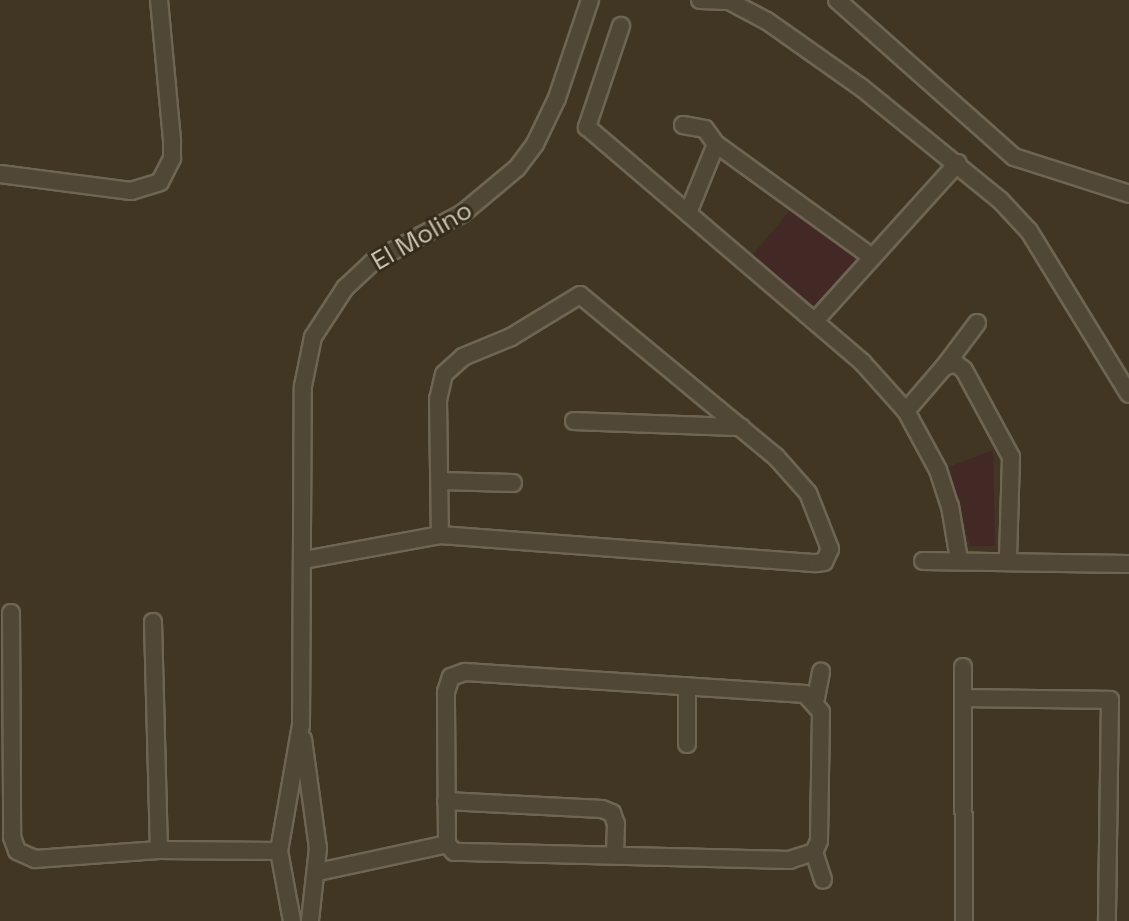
<!DOCTYPE html>
<html>
<head>
<meta charset="utf-8">
<style>
	body { margin:0 }
	#map { position:relative; width:1129px; height:921px; overflow:hidden; background:#413523; font-family:"Space Grotesk",sans-serif }
	div>[style] { position:absolute }
	.green>* { inset:0; background:#422925 }
	.roads { filter:drop-shadow(2px 0 #6e6555) drop-shadow(-2px 0 #6e6555) drop-shadow(0 2px #6e6555) drop-shadow(0 -2px #6e6555) }
	.minor>* { height:16px; margin:-8px; padding:0 8px; transform-origin:8px; border-radius:8px; background:#504737 }
	span { translate:-50% -50%; white-space:nowrap; text-align:center; line-height:1.15; -webkit-text-stroke:6px #362c1c; paint-order:stroke }
	.street-label { font-size:26px; color:#cbc3b3 }
</style>
</head>
<body>
<div id="map">
	<div class="green">
		<div style="clip-path:polygon(794px 206px,855px 257px,856px 264px,816px 312px,751px 257px)"></div>
		<div style="clip-path:polygon(993px 450px,995px 546px,970px 546px,949px 467px)"></div>
	</div>
	<div class="roads">
		<div class="minor">
			<div style="left:700px;top:0;width:29px;rotate:2deg"></div>
			<div style="left:729px;top:1px;width:43px;rotate:27.8deg"></div>
			<div style="left:767px;top:21px;width:116px;rotate:35.2deg"></div>
			<div style="left:862px;top:88px;width:178px;rotate:39.1deg"></div>
			<div style="left:1000px;top:200px;width:42px;rotate:46.9deg"></div>
			<div style="left:1029px;top:231px;width:191px;rotate:58.5deg"></div>
			<div style="left:837px;top:0;width:237px;rotate:41.6deg"></div>
			<div style="left:1014px;top:157px;width:121px;rotate:17.8deg"></div>
			<div style="left:621px;top:26px;width:107px;rotate:108.6deg"></div>
			<div style="left:587px;top:127px;width:363px;rotate:40.5deg"></div>
			<div style="left:863px;top:363px;width:64px;rotate:48.1deg"></div>
			<div style="left:906px;top:411px;width:67px;rotate:61.5deg"></div>
			<div style="left:938px;top:470px;width:38px;rotate:72deg"></div>
			<div style="left:950px;top:506px;width:55px;rotate:80.5deg"></div>
			<div style="left:683px;top:125px;width:22px;rotate:10deg"></div>
			<div style="left:705px;top:129px;width:19px;rotate:54deg"></div>
			<div style="left:0;top:174px;width:132px;rotate:7.4deg"></div>
			<div style="left:131px;top:191px;width:30px;rotate:-17deg"></div>
			<div style="left:160px;top:182px;width:27px;rotate:-63deg"></div>
			<div style="left:172px;top:158px;width:18px;rotate:-90deg"></div>
			<div style="left:172px;top:140px;width:141px;rotate:-95.3deg"></div>
			<div style="left:688px;top:213px;width:74px;rotate:-67.9deg"></div>
			<div style="left:716px;top:144px;width:193px;rotate:35.9deg"></div>
			<div style="left:815px;top:321px;width:213px;rotate:-47.9deg"></div>
			<div style="left:944px;top:367px;width:55px;rotate:-53.1deg"></div>
			<div style="left:906px;top:411px;width:58px;rotate:-49.2deg"></div>
			<div style="left:944px;top:367px;width:12px;rotate:-20deg"></div>
			<div style="left:955px;top:363px;width:11px;rotate:38deg"></div>
			<div style="left:964px;top:370px;width:99px;rotate:61.6deg"></div>
			<div style="left:1011px;top:457px;width:104px;rotate:91.7deg"></div>
			<div style="left:574px;top:421px;width:167px;rotate:2.1deg"></div>
			<div style="left:440px;top:481px;width:73px;rotate:1.6deg"></div>
			<div style="left:304px;top:560px;width:138px;rotate:-10.4deg"></div>
			<div style="left:440px;top:535px;width:377px;rotate:4.3deg"></div>
			<div style="left:816px;top:563px;width:8px;rotate:-7deg"></div>
			<div style="left:824px;top:562px;width:14px;rotate:-65deg"></div>
			<div style="left:830px;top:549px;width:60px;rotate:-111.4deg"></div>
			<div style="left:808px;top:493px;width:48px;rotate:-131.6deg"></div>
			<div style="left:776px;top:457px;width:254px;rotate:-140.4deg"></div>
			<div style="left:580px;top:295px;width:81px;rotate:148.7deg"></div>
			<div style="left:511px;top:337px;width:52px;rotate:157.4deg"></div>
			<div style="left:463px;top:357px;width:25px;rotate:138deg"></div>
			<div style="left:444px;top:374px;width:26px;rotate:103deg"></div>
			<div style="left:438px;top:399px;width:136px;rotate:89.2deg"></div>
			<div style="left:923px;top:561px;width:206px;rotate:0.8deg"></div>
			<div style="left:11px;top:613px;width:224px;rotate:89.7deg"></div>
			<div style="left:12px;top:837px;width:15px;rotate:70deg"></div>
			<div style="left:17px;top:851px;width:20px;rotate:24deg"></div>
			<div style="left:35px;top:859px;width:124px;rotate:-4.2deg"></div>
			<div style="left:159px;top:850px;width:120px;rotate:0.5deg"></div>
			<div style="left:153px;top:622px;width:228px;rotate:88.5deg"></div>
			<div style="left:963px;top:667px;width:254px;rotate:89.8deg"></div>
			<div style="left:465px;top:672px;width:341px;rotate:3.7deg"></div>
			<div style="left:805px;top:694px;width:24px;rotate:48deg"></div>
			<div style="left:821px;top:712px;width:129px;rotate:90.9deg"></div>
			<div style="left:819px;top:841px;width:12px;rotate:114deg"></div>
			<div style="left:814px;top:852px;width:25px;rotate:162deg"></div>
			<div style="left:790px;top:860px;width:336px;rotate:-178.6deg"></div>
			<div style="left:454px;top:852px;width:11px;rotate:-131deg"></div>
			<div style="left:447px;top:844px;width:152px;rotate:-90.4deg"></div>
			<div style="left:446px;top:692px;width:16px;rotate:-72deg"></div>
			<div style="left:451px;top:677px;width:15px;rotate:-20deg"></div>
			<div style="left:687px;top:686px;width:58px;rotate:90deg"></div>
			<div style="left:966px;top:698px;width:144px;rotate:0.8deg"></div>
			<div style="left:1110px;top:700px;width:221px;rotate:90.8deg"></div>
			<div style="left:815px;top:703px;width:32px;rotate:-79deg"></div>
			<div style="left:303px;top:739px;width:110px;rotate:82.2deg"></div>
			<div style="left:318px;top:848px;width:73px;rotate:96.3deg"></div>
			<div style="left:446px;top:801px;width:156px;rotate:2.9deg"></div>
			<div style="left:602px;top:809px;width:11px;rotate:22deg"></div>
			<div style="left:612px;top:813px;width:12px;rotate:70deg"></div>
			<div style="left:616px;top:824px;width:31px;rotate:92deg"></div>
			<div style="left:814px;top:852px;width:29px;rotate:72deg"></div>
			<div style="left:318px;top:872px;width:132px;rotate:-12.2deg"></div>
			<div style="left:292px;top:921px;width:71px;rotate:-100.5deg"></div>
			<div style="left:279px;top:851px;width:128px;rotate:-80.1deg"></div>
			<div style="left:301px;top:725px;width:339px;rotate:-89.7deg"></div>
			<div style="left:303px;top:386px;width:50px;rotate:-78.5deg"></div>
			<div style="left:313px;top:337px;width:59px;rotate:-56.9deg"></div>
			<div style="left:345px;top:288px;width:40px;rotate:-43deg"></div>
			<div style="left:374px;top:261px;width:101px;rotate:-28.3deg"></div>
			<div style="left:463px;top:213px;width:70px;rotate:-39.8deg"></div>
			<div style="left:517px;top:168px;width:30px;rotate:-53deg"></div>
			<div style="left:535px;top:144px;width:51px;rotate:-64.4deg"></div>
			<div style="left:557px;top:98px;width:103px;rotate:-71.4deg"></div>
		</div>
	</div>
	<div class="street-label">
		<span style="left:422px;top:236px;rotate:-30deg">El Molino</span>
	</div>
</div>
</body>
</html>
